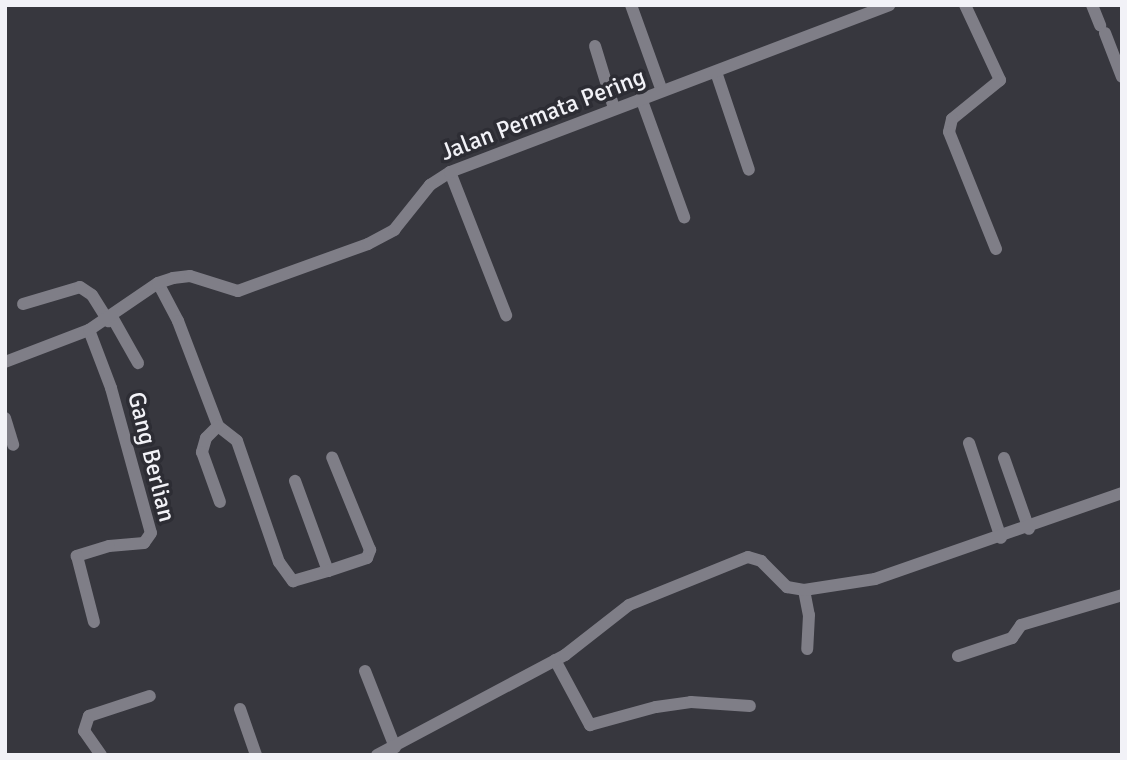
<!DOCTYPE html>
<html>
<head>
<meta charset="utf-8">
<style>
	body { margin:0 }
	#map { position:relative; width:1127px; height:760px; overflow:hidden; background:#37373e; font-family:Signika,sans-serif }
	div>[style] { position:absolute }
	.minor>* { height:12px; margin:-6px; padding:0 6px; transform-origin:6px; border-radius:6px; background:#7f7e87 }
	span { translate:-50% -50%; white-space:nowrap; text-align:center; line-height:1.15; -webkit-text-stroke:7px #2d2d34; paint-order:stroke }
	.street-label { font-size:24px; color:#f2f2f7 }
	.frame { position:absolute; inset:0; border:7px solid #f2f2f7; pointer-events:none }
</style>
</head>
<body>
<div id="map">
	<div class="minor">
		<div style="left:631px;top:5px;width:91px;rotate:70.2deg"></div>
		<div style="left:965px;top:5px;width:83px;rotate:65deg"></div>
		<div style="left:1000px;top:80px;width:62px;rotate:140.9deg"></div>
		<div style="left:952px;top:119px;width:13px;rotate:103deg"></div>
		<div style="left:949px;top:132px;width:126px;rotate:68.1deg"></div>
		<div style="left:1092px;top:5px;width:22px;rotate:68deg"></div>
		<div style="left:1105px;top:33px;width:47px;rotate:68.9deg"></div>
		<div style="left:595px;top:46px;width:65px;rotate:73deg"></div>
		<div style="left:716px;top:72px;width:103px;rotate:71.4deg"></div>
		<div style="left:641px;top:98px;width:127px;rotate:70.1deg"></div>
		<div style="left:450px;top:172px;width:154px;rotate:68.6deg"></div>
		<div style="left:158px;top:283px;width:43px;rotate:62.2deg"></div>
		<div style="left:178px;top:321px;width:112px;rotate:69.1deg"></div>
		<div style="left:218px;top:426px;width:24px;rotate:38deg"></div>
		<div style="left:237px;top:441px;width:128px;rotate:70.9deg"></div>
		<div style="left:279px;top:562px;width:24px;rotate:54deg"></div>
		<div style="left:293px;top:581px;width:36px;rotate:-16deg"></div>
		<div style="left:328px;top:571px;width:96px;rotate:-110.1deg"></div>
		<div style="left:23px;top:304px;width:59px;rotate:-16.6deg"></div>
		<div style="left:80px;top:287px;width:14px;rotate:34deg"></div>
		<div style="left:92px;top:295px;width:31px;rotate:58deg"></div>
		<div style="left:112px;top:317px;width:53px;rotate:60.5deg"></div>
		<div style="left:89px;top:330px;width:62px;rotate:69.2deg"></div>
		<div style="left:111px;top:388px;width:150px;rotate:74.6deg"></div>
		<div style="left:151px;top:533px;width:12px;rotate:125deg"></div>
		<div style="left:144px;top:543px;width:35px;rotate:175deg"></div>
		<div style="left:109px;top:546px;width:34px;rotate:163deg"></div>
		<div style="left:77px;top:556px;width:68px;rotate:75.6deg"></div>
		<div style="left:5px;top:362px;width:90px;rotate:-20.9deg"></div>
		<div style="left:89px;top:330px;width:83px;rotate:-34.3deg"></div>
		<div style="left:158px;top:283px;width:16px;rotate:-18deg"></div>
		<div style="left:173px;top:278px;width:17px;rotate:-7deg"></div>
		<div style="left:190px;top:276px;width:50px;rotate:17.4deg"></div>
		<div style="left:238px;top:291px;width:138px;rotate:-19.9deg"></div>
		<div style="left:368px;top:244px;width:30px;rotate:-28deg"></div>
		<div style="left:394px;top:230px;width:58px;rotate:-51.3deg"></div>
		<div style="left:430px;top:185px;width:24px;rotate:-33deg"></div>
		<div style="left:450px;top:172px;width:470px;rotate:-20.8deg"></div>
		<div style="left:5px;top:418px;width:28px;rotate:73deg"></div>
		<div style="left:218px;top:426px;width:17px;rotate:135deg"></div>
		<div style="left:206px;top:438px;width:15px;rotate:106deg"></div>
		<div style="left:202px;top:452px;width:53px;rotate:70.2deg"></div>
		<div style="left:969px;top:443px;width:100px;rotate:71.4deg"></div>
		<div style="left:1004px;top:458px;width:75px;rotate:70.6deg"></div>
		<div style="left:328px;top:571px;width:41px;rotate:-18.4deg"></div>
		<div style="left:367px;top:558px;width:9px;rotate:-69deg"></div>
		<div style="left:370px;top:550px;width:100px;rotate:-112.2deg"></div>
		<div style="left:804px;top:590px;width:25px;rotate:79deg"></div>
		<div style="left:809px;top:615px;width:34px;rotate:93deg"></div>
		<div style="left:958px;top:656px;width:57px;rotate:-18.4deg"></div>
		<div style="left:1012px;top:638px;width:16px;rotate:-55deg"></div>
		<div style="left:1021px;top:625px;width:105px;rotate:-16.5deg"></div>
		<div style="left:555px;top:660px;width:74px;rotate:61.7deg"></div>
		<div style="left:590px;top:725px;width:68px;rotate:-15.3deg"></div>
		<div style="left:656px;top:707px;width:35px;rotate:-8deg"></div>
		<div style="left:691px;top:702px;width:59px;rotate:3.9deg"></div>
		<div style="left:365px;top:671px;width:82px;rotate:68.5deg"></div>
		<div style="left:240px;top:709px;width:49px;rotate:70.8deg"></div>
		<div style="left:101px;top:755px;width:29px;rotate:-125deg"></div>
		<div style="left:84px;top:731px;width:16px;rotate:-72deg"></div>
		<div style="left:89px;top:716px;width:64px;rotate:-18.2deg"></div>
		<div style="left:377px;top:755px;width:213px;rotate:-28deg"></div>
		<div style="left:565px;top:655px;width:81px;rotate:-38deg"></div>
		<div style="left:629px;top:605px;width:128px;rotate:-22deg"></div>
		<div style="left:748px;top:557px;width:14px;rotate:17deg"></div>
		<div style="left:761px;top:561px;width:37px;rotate:45deg"></div>
		<div style="left:787px;top:587px;width:17px;rotate:10deg"></div>
		<div style="left:804px;top:590px;width:72px;rotate:-8.8deg"></div>
		<div style="left:875px;top:579px;width:262px;rotate:-19.2deg"></div>
	</div>
	<div class="street-label">
		<span style="left:543px;top:115px;rotate:-21deg">Jalan Permata Pering</span>
		<span style="left:151px;top:457px;rotate:76deg">Gang Berlian</span>
	</div>
	<div class="frame"></div>
</div>
</body>
</html>
